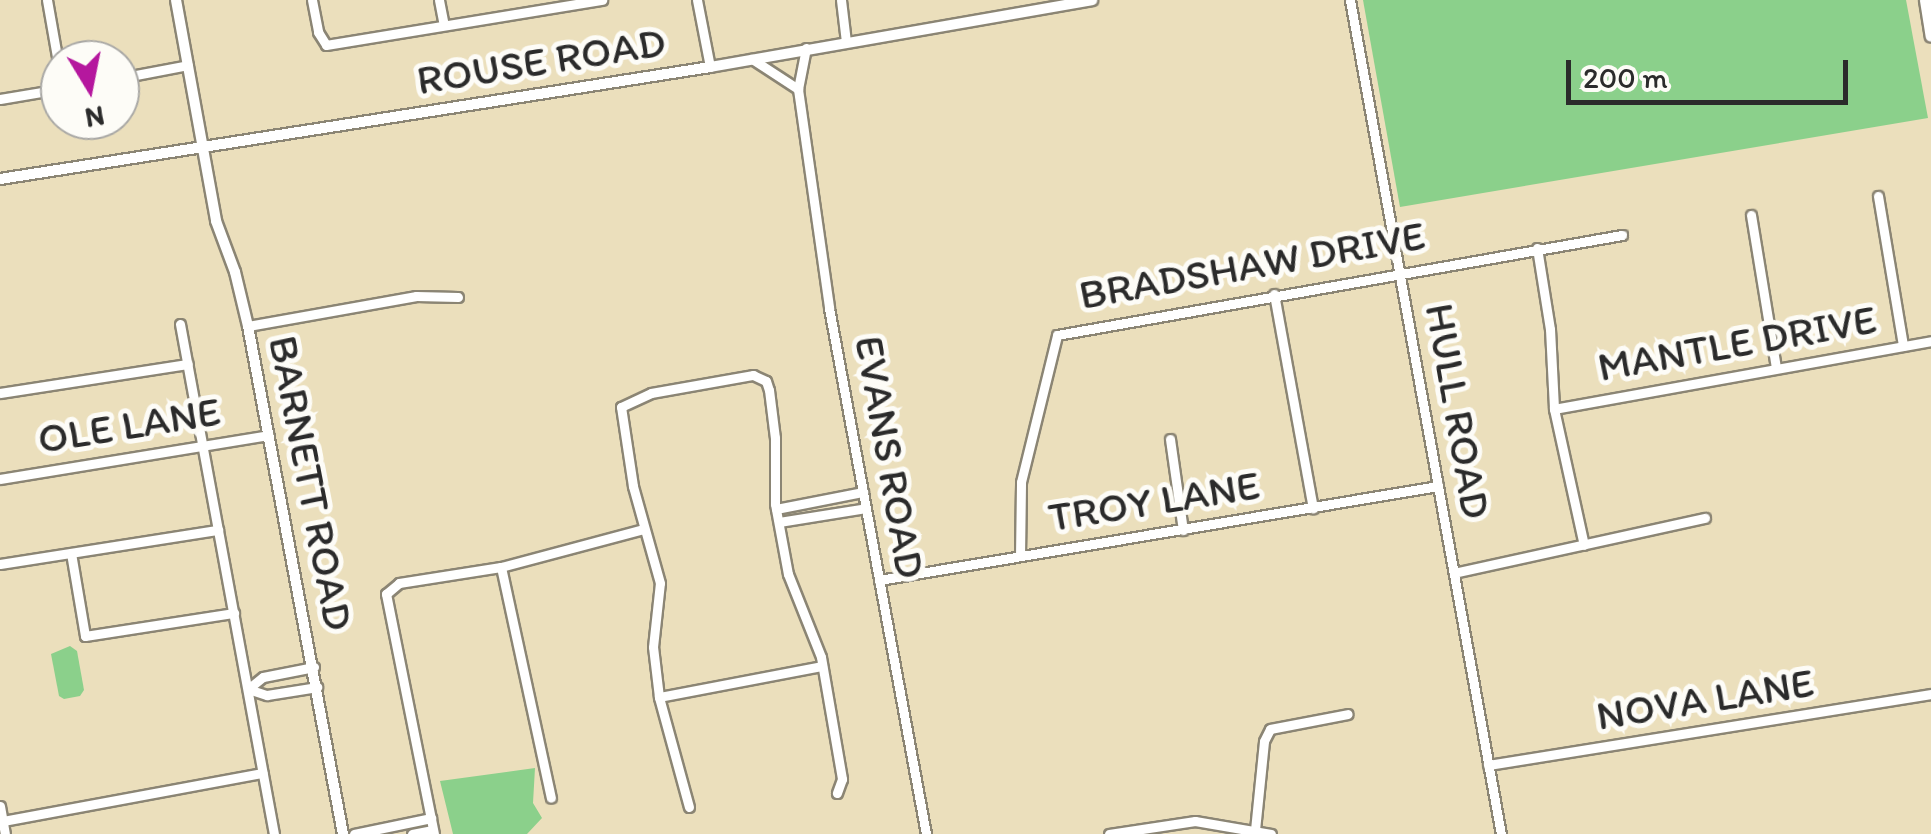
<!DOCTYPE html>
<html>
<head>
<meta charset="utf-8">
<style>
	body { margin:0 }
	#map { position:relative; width:1931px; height:834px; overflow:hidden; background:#ebdfbc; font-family:Itim,sans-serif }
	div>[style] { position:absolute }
	.green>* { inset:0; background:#8bd08b }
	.roads { filter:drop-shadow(2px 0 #8b8574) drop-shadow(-2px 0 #8b8574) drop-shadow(0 2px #8b8574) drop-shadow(0 -2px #8b8574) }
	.minor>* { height:9px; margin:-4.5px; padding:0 4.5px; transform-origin:4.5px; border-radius:4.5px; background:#fff }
	.tertiary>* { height:10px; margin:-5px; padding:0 5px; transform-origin:5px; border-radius:5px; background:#fff }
	.secondary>* { height:11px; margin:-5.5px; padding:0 5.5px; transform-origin:5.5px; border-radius:5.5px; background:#fff }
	span { translate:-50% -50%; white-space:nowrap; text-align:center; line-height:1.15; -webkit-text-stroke:10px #fdfcf7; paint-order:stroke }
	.street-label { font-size:42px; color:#2b2b2b }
	.north { position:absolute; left:40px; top:40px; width:100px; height:100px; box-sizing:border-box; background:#fdfcf7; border:2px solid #a9a8a5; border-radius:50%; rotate:170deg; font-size:28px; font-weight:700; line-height:40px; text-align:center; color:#2b2b2b }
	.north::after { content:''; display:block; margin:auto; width:35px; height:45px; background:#b5179e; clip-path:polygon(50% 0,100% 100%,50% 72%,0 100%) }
	.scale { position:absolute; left:1566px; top:60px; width:282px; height:45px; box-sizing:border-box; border:5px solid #2b2b2b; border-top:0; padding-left:12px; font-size:30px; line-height:35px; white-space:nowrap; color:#2b2b2b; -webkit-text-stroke:8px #fdfcf7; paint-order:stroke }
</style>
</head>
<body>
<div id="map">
	<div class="green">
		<div style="clip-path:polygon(1363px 0,1906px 0,1928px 118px,1400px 207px)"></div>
		<div style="clip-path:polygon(70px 646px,77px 651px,84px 690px,80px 696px,64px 699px,59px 696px,51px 654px)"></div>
		<div style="clip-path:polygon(535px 768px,533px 803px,542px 818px,527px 834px,453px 834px,440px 781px)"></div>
	</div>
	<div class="roads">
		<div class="minor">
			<div style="left:47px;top:0;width:75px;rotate:80deg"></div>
			<div style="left:312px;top:0;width:33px;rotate:79deg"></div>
			<div style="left:318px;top:32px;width:15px;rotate:58deg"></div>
			<div style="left:326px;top:45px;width:280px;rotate:-9.3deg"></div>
			<div style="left:439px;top:0;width:25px;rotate:79deg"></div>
			<div style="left:697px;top:0;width:68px;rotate:79deg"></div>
			<div style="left:841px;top:0;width:42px;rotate:83.2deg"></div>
			<div style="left:1350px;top:0;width:848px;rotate:79.74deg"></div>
			<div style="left:806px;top:48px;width:42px;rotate:101deg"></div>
			<div style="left:798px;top:89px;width:221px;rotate:81.9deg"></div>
			<div style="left:829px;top:308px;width:535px;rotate:79.55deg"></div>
			<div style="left:752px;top:59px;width:55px;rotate:33.1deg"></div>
			<div style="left:120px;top:78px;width:69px;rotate:-10.8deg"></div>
			<div style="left:0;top:99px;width:61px;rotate:-9.5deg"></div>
			<div style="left:1878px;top:196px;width:152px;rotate:80.5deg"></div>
			<div style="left:1751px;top:215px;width:155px;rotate:80.7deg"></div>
			<div style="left:1537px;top:248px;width:82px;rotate:80.9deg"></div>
			<div style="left:1550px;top:329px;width:80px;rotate:87.1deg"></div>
			<div style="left:1554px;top:409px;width:139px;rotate:77.6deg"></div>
			<div style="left:1274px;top:294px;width:218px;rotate:79.7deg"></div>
			<div style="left:180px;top:324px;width:519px;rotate:79.56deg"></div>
			<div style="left:248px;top:326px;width:171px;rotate:-10.1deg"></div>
			<div style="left:416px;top:296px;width:42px;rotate:1.4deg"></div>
			<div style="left:0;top:393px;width:190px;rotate:-8.8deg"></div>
			<div style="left:1554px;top:409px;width:383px;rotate:-10.2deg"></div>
			<div style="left:1170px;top:439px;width:92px;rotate:81.9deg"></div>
			<div style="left:0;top:479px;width:272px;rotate:-9.3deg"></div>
			<div style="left:776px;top:509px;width:89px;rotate:-11.1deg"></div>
			<div style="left:779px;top:522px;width:88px;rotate:-9.1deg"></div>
			<div style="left:71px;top:553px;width:84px;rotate:80.4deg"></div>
			<div style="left:85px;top:636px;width:151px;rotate:-8.8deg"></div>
			<div style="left:1020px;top:556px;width:74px;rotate:-89.2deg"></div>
			<div style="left:1021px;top:482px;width:151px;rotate:-76.2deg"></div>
			<div style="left:1057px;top:335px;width:574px;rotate:-10.04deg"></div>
			<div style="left:0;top:564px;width:221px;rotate:-8.9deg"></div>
			<div style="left:501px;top:567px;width:236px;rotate:77.8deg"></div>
			<div style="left:1454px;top:573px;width:257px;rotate:-12.4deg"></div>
			<div style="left:879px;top:580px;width:567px;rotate:-9.55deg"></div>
			<div style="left:248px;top:689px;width:19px;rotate:-39deg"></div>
			<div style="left:263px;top:677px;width:52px;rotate:-11.1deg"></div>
			<div style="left:248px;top:689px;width:20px;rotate:18deg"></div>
			<div style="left:267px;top:695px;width:51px;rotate:-9.1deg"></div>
			<div style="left:659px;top:697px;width:166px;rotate:-10.8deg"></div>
			<div style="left:1488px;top:765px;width:449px;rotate:-9.1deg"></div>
			<div style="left:0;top:806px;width:28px;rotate:80deg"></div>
			<div style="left:689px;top:807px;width:114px;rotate:-105.3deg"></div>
			<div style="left:659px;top:697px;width:50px;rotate:-96.8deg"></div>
			<div style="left:653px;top:647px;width:64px;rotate:-83.8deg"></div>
			<div style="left:660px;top:583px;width:101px;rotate:-105.6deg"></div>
			<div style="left:633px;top:486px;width:80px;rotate:-98.6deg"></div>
			<div style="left:621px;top:407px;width:33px;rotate:-25deg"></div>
			<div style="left:651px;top:393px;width:104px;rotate:-10deg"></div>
			<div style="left:753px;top:375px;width:14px;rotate:25deg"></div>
			<div style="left:766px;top:381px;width:9px;rotate:72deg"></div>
			<div style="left:769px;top:390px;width:48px;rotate:82.9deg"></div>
			<div style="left:775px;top:438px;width:66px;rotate:90deg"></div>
			<div style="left:775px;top:504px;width:71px;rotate:79.5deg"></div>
			<div style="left:788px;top:574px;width:89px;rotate:68.3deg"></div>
			<div style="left:821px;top:657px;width:124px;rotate:80.2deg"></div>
			<div style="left:842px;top:779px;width:15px;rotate:110deg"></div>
			<div style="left:3px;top:821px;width:264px;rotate:-10.5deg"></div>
			<div style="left:1255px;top:830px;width:89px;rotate:-84.2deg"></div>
			<div style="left:1264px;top:741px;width:13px;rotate:-63deg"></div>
			<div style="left:1270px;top:729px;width:79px;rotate:-10.9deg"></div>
			<div style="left:354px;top:834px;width:79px;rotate:-11.7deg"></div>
			<div style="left:412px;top:834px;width:21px;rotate:-11deg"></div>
			<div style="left:434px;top:834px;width:245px;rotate:-101.3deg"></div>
			<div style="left:386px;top:594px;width:17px;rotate:-40deg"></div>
			<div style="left:399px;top:583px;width:103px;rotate:-8.9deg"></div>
			<div style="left:501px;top:567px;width:148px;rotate:-14.9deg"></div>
			<div style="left:1109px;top:834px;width:87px;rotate:-8.6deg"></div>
			<div style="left:1195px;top:821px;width:77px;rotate:9.7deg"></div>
		</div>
		<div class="tertiary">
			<div style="left:176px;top:0;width:225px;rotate:79.7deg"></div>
			<div style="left:216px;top:221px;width:54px;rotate:69.6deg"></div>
			<div style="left:235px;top:272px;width:56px;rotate:76.5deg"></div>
			<div style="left:248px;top:326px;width:517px;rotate:79.41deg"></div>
			<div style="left:0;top:179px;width:719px;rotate:-8.96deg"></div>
			<div style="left:710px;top:67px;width:388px;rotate:-9.9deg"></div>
		</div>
		<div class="secondary">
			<div style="left:1925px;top:0;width:36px;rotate:81deg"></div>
		</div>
	</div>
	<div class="street-label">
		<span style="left:541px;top:61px;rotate:-9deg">ROUSE ROAD</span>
		<span style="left:1252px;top:265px;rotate:-10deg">BRADSHAW DRIVE</span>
		<span style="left:1737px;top:343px;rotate:-10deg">MANTLE DRIVE</span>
		<span style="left:1458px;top:411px;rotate:80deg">HULL ROAD</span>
		<span style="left:129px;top:425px;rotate:-9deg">OLE LANE</span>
		<span style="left:890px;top:457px;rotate:80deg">EVANS ROAD</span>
		<span style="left:311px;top:483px;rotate:79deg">BARNETT ROAD</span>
		<span style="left:1154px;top:501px;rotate:-9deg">TROY LANE</span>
		<span style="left:1705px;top:699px;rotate:-9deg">NOVA LANE</span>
	</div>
	<div class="north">N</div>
	<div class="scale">200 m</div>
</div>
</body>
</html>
